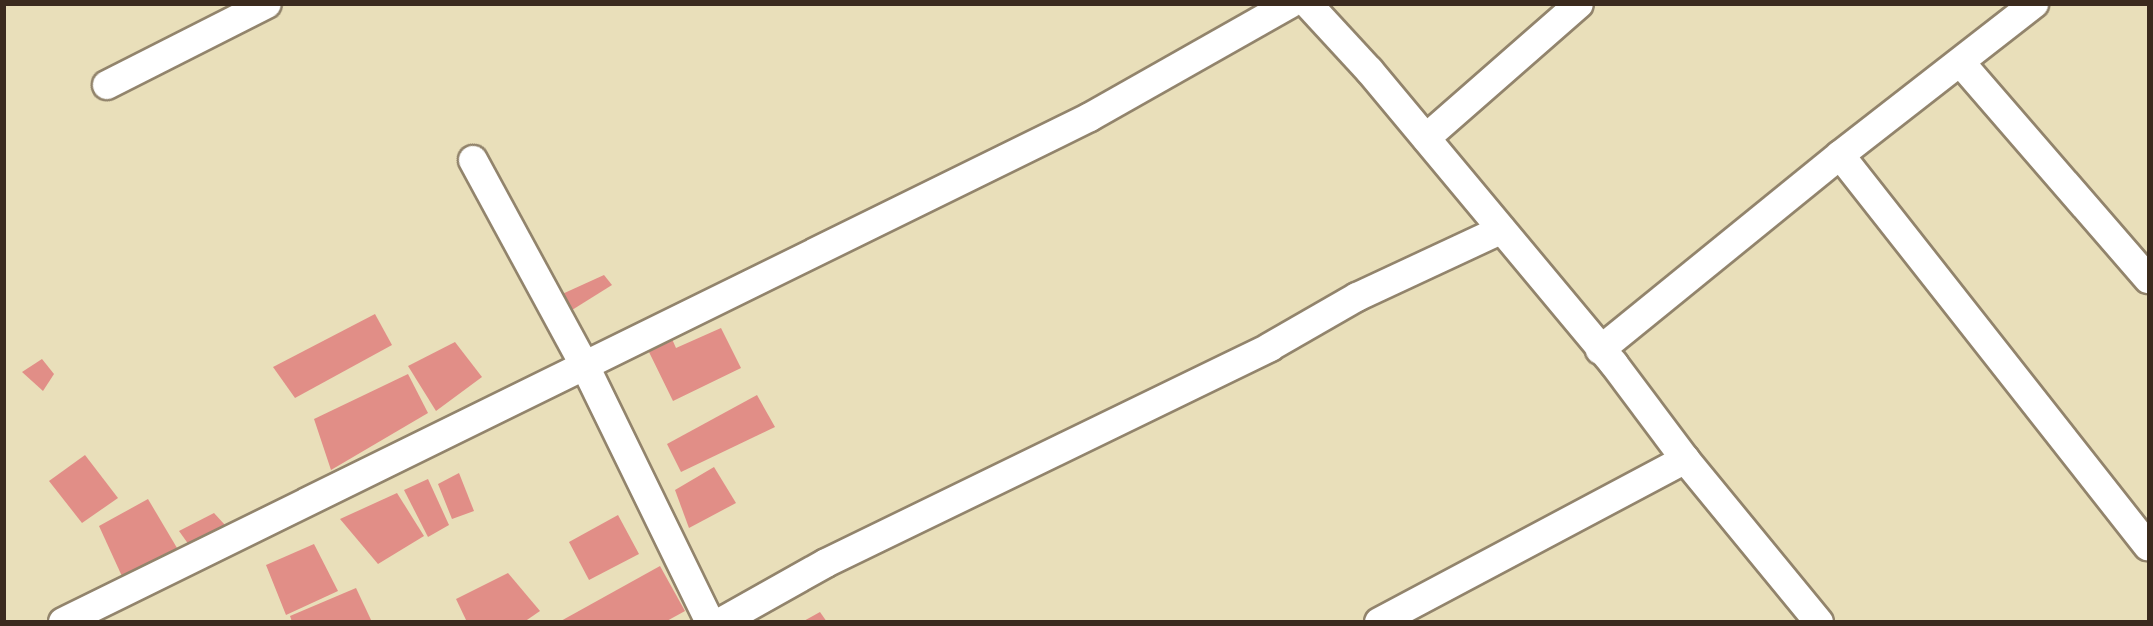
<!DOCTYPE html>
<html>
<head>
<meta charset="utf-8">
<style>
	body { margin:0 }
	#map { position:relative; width:2153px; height:626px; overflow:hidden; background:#e9dfba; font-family:"Old Standard TT",serif }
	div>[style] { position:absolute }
	.building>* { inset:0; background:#e18e87 }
	.roads { filter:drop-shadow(2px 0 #92846c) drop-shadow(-2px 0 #92846c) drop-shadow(0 2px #92846c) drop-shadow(0 -2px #92846c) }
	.minor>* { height:28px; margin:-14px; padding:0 14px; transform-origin:14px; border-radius:14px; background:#fff }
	span { translate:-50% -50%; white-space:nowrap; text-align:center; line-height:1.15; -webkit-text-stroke:5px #fbf7ec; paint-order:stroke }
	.frame { position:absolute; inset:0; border:6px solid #3b2a1e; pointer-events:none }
</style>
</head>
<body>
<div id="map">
	<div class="building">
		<div style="clip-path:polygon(604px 275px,612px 285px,572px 310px,560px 295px)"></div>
		<div style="clip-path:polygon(375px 314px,392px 345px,295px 398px,273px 367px)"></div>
		<div style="clip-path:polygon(721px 328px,741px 368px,673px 401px,648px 350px,672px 339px,676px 348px)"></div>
		<div style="clip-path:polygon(455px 342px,482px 377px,436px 411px,408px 366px)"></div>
		<div style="clip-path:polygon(42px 359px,54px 374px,43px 391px,22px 372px)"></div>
		<div style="clip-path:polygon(408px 374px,428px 413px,331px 470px,314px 419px)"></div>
		<div style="clip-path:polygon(757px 395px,775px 427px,681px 472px,667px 444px)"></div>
		<div style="clip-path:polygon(85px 455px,118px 498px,82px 523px,49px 481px)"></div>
		<div style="clip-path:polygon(714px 467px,736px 503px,689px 528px,675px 490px)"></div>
		<div style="clip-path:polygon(459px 473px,474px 511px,452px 519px,438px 484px)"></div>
		<div style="clip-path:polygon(428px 479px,449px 525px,428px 537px,404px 490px)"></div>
		<div style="clip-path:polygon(397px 493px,424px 536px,378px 564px,340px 519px)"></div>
		<div style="clip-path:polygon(148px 499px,180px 553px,126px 585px,99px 526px)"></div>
		<div style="clip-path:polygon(214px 513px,225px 525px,189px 545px,179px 531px)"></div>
		<div style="clip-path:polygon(618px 515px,639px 554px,589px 580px,569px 542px)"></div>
		<div style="clip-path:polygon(314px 544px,338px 591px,286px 615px,266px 565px)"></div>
		<div style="clip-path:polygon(660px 566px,685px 611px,665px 622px,559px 622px)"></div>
		<div style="clip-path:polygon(508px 573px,540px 611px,524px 622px,467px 622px,456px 599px)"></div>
		<div style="clip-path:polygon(356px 588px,372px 622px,292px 622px,290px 616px)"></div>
		<div style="clip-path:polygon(820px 612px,827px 622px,802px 622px)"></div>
	</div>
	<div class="roads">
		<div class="minor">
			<div style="left:1308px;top:4px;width:90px;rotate:47.3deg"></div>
			<div style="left:1369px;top:70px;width:383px;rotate:50.2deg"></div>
			<div style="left:1614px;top:364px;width:119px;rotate:53.2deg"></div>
			<div style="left:1685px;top:459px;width:211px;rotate:50.6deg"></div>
			<div style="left:1961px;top:63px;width:286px;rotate:49.1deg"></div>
			<div style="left:107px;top:85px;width:179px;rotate:-26.9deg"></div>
			<div style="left:1426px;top:138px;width:203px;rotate:-41.2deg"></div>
			<div style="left:1840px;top:155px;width:498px;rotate:51.8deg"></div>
			<div style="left:473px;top:160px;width:234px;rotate:61.5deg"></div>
			<div style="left:585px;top:366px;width:285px;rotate:64deg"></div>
			<div style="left:1600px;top:350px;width:309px;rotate:-39.1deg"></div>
			<div style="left:1840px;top:155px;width:246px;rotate:-37.9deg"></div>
			<div style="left:63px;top:622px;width:1144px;rotate:-26.18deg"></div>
			<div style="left:1090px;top:117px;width:230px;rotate:-29.5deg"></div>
			<div style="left:721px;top:622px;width:120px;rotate:-29.3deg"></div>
			<div style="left:826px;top:563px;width:494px;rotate:-25.9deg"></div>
			<div style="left:1270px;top:347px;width:100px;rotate:-29.9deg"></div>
			<div style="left:1357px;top:297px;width:159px;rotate:-25deg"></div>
			<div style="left:1379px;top:622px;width:347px;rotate:-28deg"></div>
		</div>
	</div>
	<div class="frame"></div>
</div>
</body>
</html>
